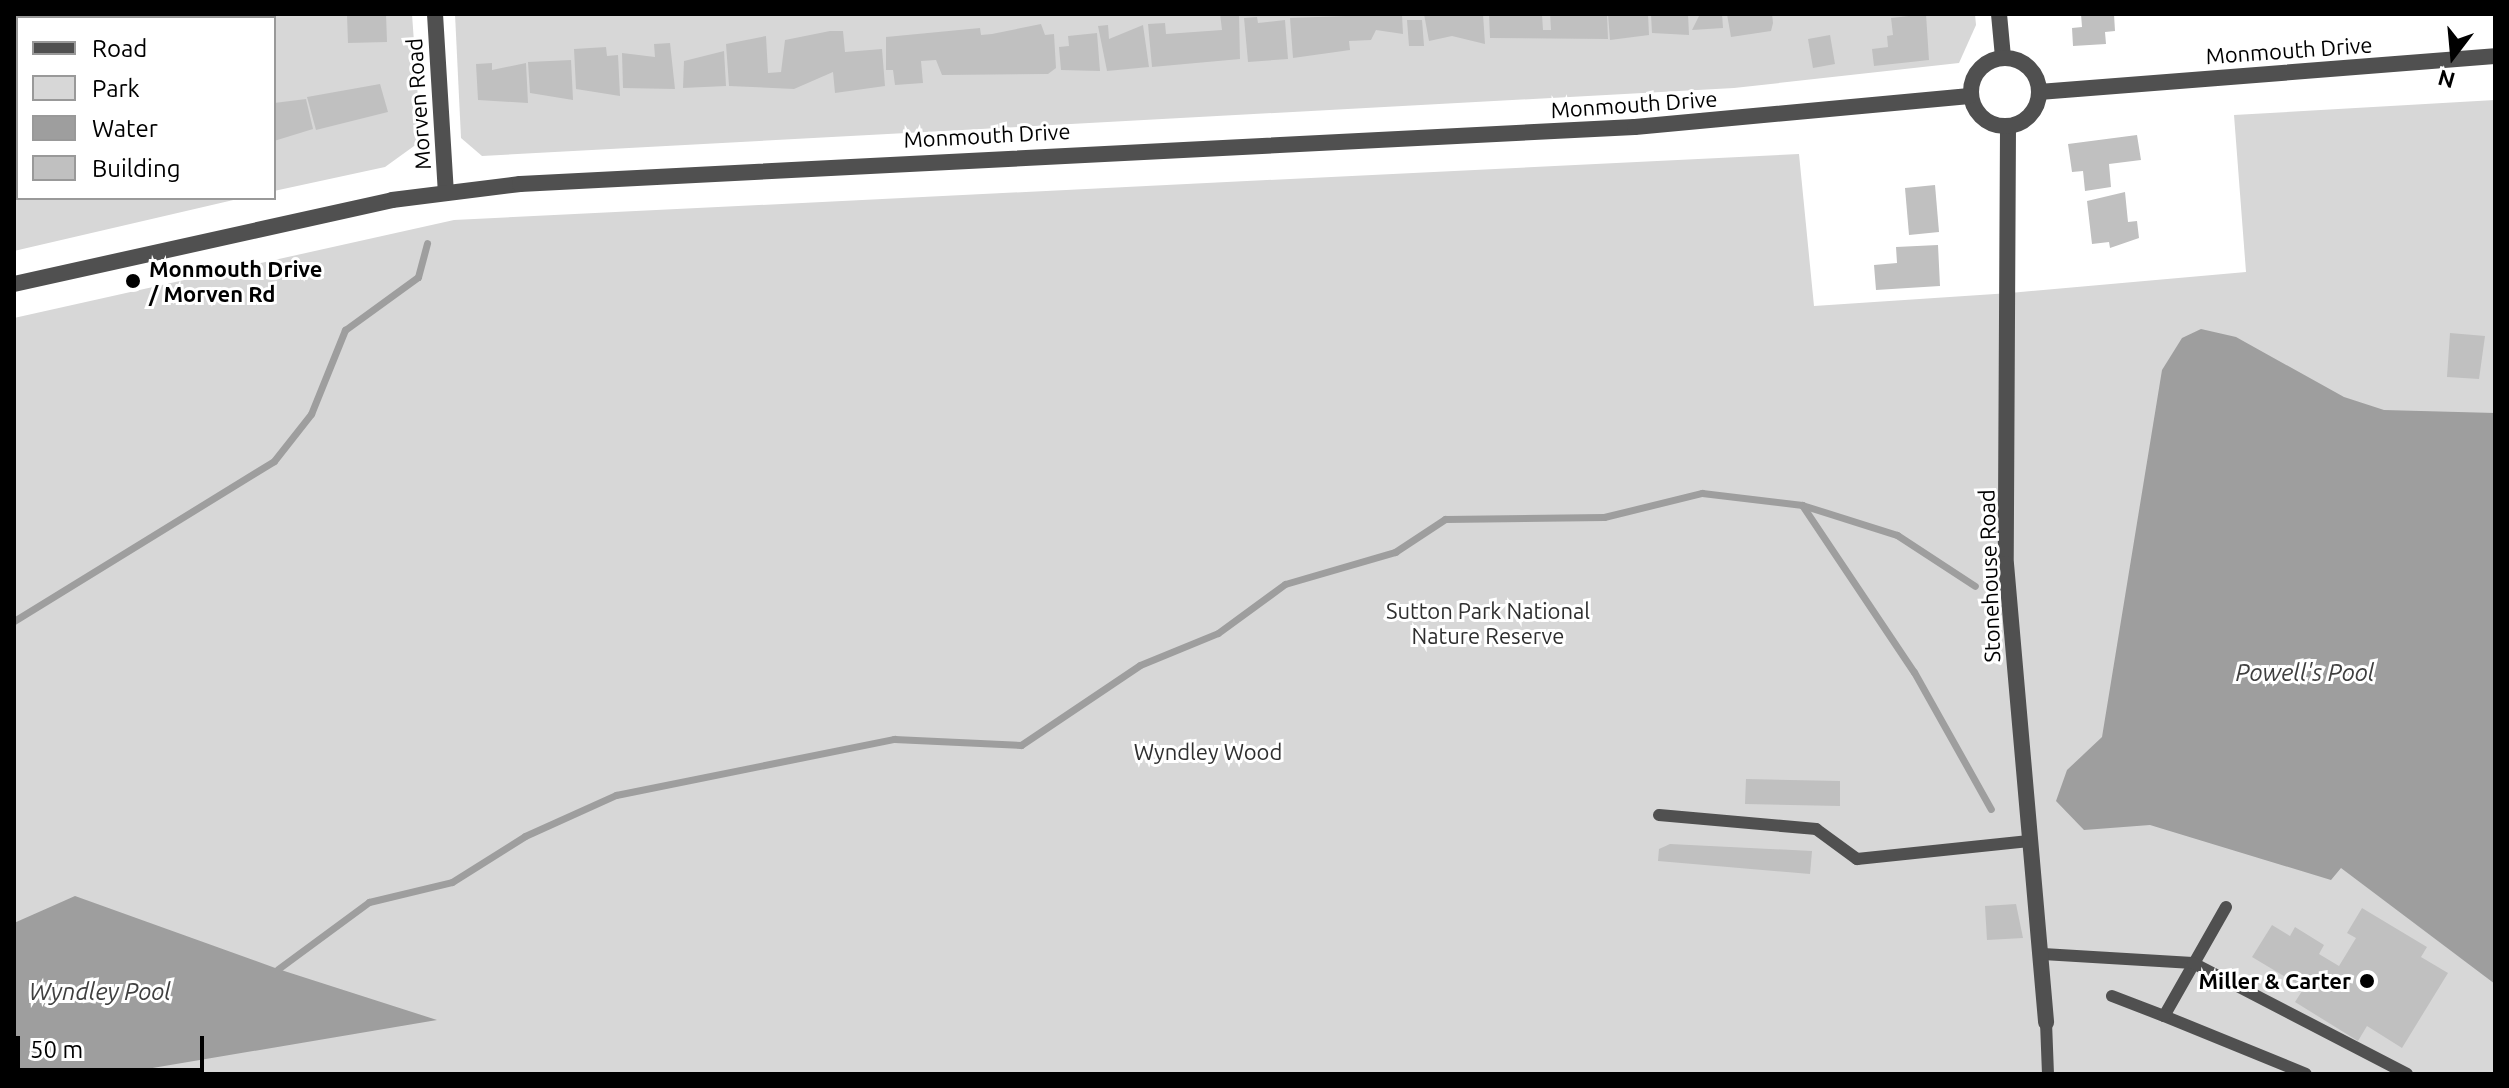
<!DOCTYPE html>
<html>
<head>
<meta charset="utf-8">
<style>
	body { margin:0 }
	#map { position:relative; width:2509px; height:1088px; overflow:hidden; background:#fff; font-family:Ubuntu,sans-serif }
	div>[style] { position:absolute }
	.green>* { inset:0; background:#d7d7d7 }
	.water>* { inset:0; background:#9e9e9e }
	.stream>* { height:7px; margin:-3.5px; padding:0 3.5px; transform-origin:3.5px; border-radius:3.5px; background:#9e9e9e }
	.building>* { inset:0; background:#c0c0c0 }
	.service>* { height:12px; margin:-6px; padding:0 6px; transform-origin:6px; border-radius:6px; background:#505050 }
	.minor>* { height:16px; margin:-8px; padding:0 8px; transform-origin:8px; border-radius:8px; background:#505050 }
	.tertiary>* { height:16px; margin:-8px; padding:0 8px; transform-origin:8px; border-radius:8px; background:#505050 }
	.tertiary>.ring { margin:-8px; padding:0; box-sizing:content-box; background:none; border:16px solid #505050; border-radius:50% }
	.dots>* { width:22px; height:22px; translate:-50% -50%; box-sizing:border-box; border:4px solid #fff; border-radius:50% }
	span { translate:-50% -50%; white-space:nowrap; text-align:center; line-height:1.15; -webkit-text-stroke:6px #fff; paint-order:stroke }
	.street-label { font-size:22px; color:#000 }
	.poi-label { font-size:22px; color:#000; font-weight:700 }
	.left { translate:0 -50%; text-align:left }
	.right { translate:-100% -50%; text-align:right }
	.park-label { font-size:22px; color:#2e2e2e }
	.water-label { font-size:24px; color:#3f3f3f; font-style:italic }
	.frame { position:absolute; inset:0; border:16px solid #000; pointer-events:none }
	.legend { position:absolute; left:16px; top:16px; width:260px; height:184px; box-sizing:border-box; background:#fff; border:2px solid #999; margin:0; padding:10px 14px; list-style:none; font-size:24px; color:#000 }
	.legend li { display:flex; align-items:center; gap:16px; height:40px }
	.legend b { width:40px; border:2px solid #999 }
	.north { position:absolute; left:2413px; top:16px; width:80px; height:80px; -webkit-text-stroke:6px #fff; paint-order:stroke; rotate:196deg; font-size:22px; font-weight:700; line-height:32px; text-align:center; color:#000 }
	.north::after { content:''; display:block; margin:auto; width:28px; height:36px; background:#000; clip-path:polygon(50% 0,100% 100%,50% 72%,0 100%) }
	.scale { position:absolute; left:16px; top:1036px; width:188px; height:36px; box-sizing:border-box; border:4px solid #000; border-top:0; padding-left:10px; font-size:24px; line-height:28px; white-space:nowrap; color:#000; -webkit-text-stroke:6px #fff; paint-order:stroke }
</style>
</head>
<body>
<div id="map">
	<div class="green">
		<div style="clip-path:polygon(14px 14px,412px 14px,421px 141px,385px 167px,274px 191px,274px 18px,18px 18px,18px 198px,242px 198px,14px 251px)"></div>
		<div style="clip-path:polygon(455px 14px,1975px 14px,1976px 25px,1959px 63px,1734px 88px,482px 156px,461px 138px)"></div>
		<div style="clip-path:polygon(2495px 100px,2495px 1074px,14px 1074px,14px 318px,454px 220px,1799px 154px,1814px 306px,2010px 293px,2246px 272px,2234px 115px)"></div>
	</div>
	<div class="water">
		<div style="clip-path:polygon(2201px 329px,2236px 337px,2344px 397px,2384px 410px,2495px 413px,2495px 984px,2341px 868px,2331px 880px,2150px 825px,2084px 830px,2056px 801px,2067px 770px,2102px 737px,2162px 370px,2182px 338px)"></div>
		<div style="clip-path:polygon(75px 896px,278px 969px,437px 1020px,117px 1074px,14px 1074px,14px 923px)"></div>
	</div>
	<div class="stream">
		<div style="left:1802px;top:505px;width:100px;rotate:17.5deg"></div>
		<div style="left:1897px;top:535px;width:93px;rotate:33.2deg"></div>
		<div style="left:14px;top:621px;width:305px;rotate:-31.6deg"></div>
		<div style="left:274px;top:461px;width:60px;rotate:-51.8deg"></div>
		<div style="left:311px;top:414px;width:91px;rotate:-68deg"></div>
		<div style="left:345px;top:330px;width:90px;rotate:-36deg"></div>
		<div style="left:418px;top:277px;width:35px;rotate:-75deg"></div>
		<div style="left:278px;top:969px;width:113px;rotate:-36.4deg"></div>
		<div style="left:369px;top:902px;width:85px;rotate:-13.5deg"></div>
		<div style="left:452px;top:882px;width:86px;rotate:-32.2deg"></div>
		<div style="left:525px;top:836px;width:100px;rotate:-24.3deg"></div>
		<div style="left:616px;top:795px;width:284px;rotate:-11.4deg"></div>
		<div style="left:894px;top:739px;width:127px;rotate:2.7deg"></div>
		<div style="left:1021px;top:745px;width:143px;rotate:-33.9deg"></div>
		<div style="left:1140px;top:665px;width:84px;rotate:-22.3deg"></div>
		<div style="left:1218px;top:633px;width:83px;rotate:-36.2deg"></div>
		<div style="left:1285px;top:584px;width:115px;rotate:-16.2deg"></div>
		<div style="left:1395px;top:552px;width:60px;rotate:-33.4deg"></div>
		<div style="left:1445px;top:519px;width:159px;rotate:-0.7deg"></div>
		<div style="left:1604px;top:517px;width:101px;rotate:-13.8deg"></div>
		<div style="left:1702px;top:493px;width:101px;rotate:6.8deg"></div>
		<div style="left:1802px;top:505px;width:201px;rotate:56.2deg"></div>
		<div style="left:1914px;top:672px;width:157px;rotate:60.7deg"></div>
	</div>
	<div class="building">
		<div style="clip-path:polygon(347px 14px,386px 14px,387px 42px,348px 43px)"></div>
		<div style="clip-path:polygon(1220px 14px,1239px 14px,1240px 59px,1152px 67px,1148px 24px,1165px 23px,1166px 34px,1222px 30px)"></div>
		<div style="clip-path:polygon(1402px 14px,1403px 34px,1376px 30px,1371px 40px,1349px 41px,1350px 50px,1293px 58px,1290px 18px)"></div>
		<div style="clip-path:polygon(1424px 14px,1483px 14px,1485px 44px,1452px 36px,1429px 41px)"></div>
		<div style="clip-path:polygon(1489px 14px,1542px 14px,1543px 30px,1551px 30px,1550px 14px,1607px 14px,1608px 39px,1490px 38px)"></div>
		<div style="clip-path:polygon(1608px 14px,1648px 14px,1649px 35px,1610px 40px)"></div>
		<div style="clip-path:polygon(1651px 14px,1688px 14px,1689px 35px,1652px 33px)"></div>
		<div style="clip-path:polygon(1700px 14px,1722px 14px,1723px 28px,1692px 30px)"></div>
		<div style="clip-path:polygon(1727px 14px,1772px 14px,1773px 23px,1771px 31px,1731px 37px)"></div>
		<div style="clip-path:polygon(1926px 14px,1929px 60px,1874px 66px,1872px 49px,1888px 47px,1887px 36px,1893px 35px,1891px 18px)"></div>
		<div style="clip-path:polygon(2081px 14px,2114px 14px,2115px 31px,2105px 32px,2106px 44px,2073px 46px,2072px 28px,2082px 27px)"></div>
		<div style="clip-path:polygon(1257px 17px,1258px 23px,1285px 20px,1288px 59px,1248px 62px,1244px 18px)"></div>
		<div style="clip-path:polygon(1407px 20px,1422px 20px,1424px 46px,1409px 46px)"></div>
		<div style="clip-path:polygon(1041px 24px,1045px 35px,1054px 34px,1056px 68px,1048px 74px,942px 75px,936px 60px,921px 61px,923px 83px,895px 85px,893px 70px,886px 70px,886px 37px,980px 28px,981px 35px,992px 34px)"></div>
		<div style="clip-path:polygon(1108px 25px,1109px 39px,1143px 25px,1149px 67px,1107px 71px,1098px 26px)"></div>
		<div style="clip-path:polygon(830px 31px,843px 31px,845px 52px,882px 49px,885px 86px,835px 93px,833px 72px,794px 89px,729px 86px,726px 44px,766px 36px,768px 73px,781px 72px,785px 40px)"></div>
		<div style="clip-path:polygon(1097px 33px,1100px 71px,1061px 70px,1059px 47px,1069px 46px,1068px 36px)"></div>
		<div style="clip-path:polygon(1830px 35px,1835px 64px,1813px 68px,1808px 39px)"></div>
		<div style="clip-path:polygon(670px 43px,675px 89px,623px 88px,622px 53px,655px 57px,654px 44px)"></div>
		<div style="clip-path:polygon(606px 47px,607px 56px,618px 55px,620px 96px,576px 89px,574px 49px)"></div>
		<div style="clip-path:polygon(724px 51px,726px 86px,683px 88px,684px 61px)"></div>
		<div style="clip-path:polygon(571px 60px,573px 100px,530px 93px,528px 62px)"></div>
		<div style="clip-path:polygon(492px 63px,492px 70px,526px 63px,528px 103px,478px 100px,476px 64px)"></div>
		<div style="clip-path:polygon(380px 84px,388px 112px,316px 130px,307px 97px)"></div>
		<div style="clip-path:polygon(306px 99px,313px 129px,274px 141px,274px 103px)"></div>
		<div style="clip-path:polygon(2137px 135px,2141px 160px,2109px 164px,2111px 187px,2085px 191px,2083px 171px,2072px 172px,2068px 144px)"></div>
		<div style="clip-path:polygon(18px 157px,18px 193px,17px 193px,14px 158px)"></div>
		<div style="clip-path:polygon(1935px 185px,1939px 232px,1909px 235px,1905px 188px)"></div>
		<div style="clip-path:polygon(2125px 192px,2128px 222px,2137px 221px,2139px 238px,2110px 248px,2109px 242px,2092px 244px,2087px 201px)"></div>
		<div style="clip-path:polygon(1938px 245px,1940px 286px,1876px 290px,1874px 265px,1897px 263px,1896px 247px)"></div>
		<div style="clip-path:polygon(2450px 333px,2485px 336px,2479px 379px,2447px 377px)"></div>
		<div style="clip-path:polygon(1746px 779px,1840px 781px,1840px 806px,1745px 804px)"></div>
		<div style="clip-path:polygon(1670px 844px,1812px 851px,1810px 874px,1658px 861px,1659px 849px)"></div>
		<div style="clip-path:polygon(2016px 904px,2023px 938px,1987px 940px,1985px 906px)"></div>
		<div style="clip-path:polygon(2362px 908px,2427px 947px,2421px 957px,2448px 973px,2402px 1048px,2367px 1026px,2358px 1041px,2295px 1002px,2304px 988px,2252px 957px,2272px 925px,2290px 936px,2295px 927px,2324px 945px,2319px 954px,2339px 966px,2356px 938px,2347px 933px)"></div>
	</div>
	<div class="service">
		<div style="left:1659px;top:815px;width:158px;rotate:5.1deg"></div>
		<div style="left:1816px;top:829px;width:51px;rotate:36.2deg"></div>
		<div style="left:1857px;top:859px;width:173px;rotate:-6deg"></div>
		<div style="left:2226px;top:907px;width:125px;rotate:119.6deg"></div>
		<div style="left:2164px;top:1016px;width:153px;rotate:22.2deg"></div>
		<div style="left:2043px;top:954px;width:150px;rotate:3.4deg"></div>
		<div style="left:2193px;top:963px;width:241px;rotate:27.4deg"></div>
		<div style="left:2112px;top:996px;width:56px;rotate:21deg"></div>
		<div style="left:2046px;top:1022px;width:52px;rotate:87.8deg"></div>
	</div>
	<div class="minor">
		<div style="left:435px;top:14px;width:178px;rotate:86.5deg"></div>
		<div style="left:2008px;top:127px;width:437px;rotate:90.3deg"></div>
		<div style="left:2006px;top:564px;width:460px;rotate:85deg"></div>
	</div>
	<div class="tertiary">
		<div style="left:1999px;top:14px;width:43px;rotate:84.7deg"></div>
		<div class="ring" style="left:1971px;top:58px;width:52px;height:52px"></div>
		<div style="left:2039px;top:92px;width:457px;rotate:-4.5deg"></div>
		<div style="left:14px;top:284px;width:387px;rotate:-12.5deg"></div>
		<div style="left:392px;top:200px;width:129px;rotate:-7.1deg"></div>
		<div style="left:520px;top:184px;width:1116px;rotate:-2.93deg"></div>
		<div style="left:1635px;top:127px;width:336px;rotate:-5.3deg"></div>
	</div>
	<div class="dots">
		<div style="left:133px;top:281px;background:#000"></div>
		<div style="left:2367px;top:981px;background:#000"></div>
	</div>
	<div class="street-label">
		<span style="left:2289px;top:50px;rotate:-4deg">Monmouth Drive</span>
		<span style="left:418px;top:104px;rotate:-94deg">Morven Road</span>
		<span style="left:1634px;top:104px;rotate:-4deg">Monmouth Drive</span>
		<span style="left:987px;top:135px;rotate:-3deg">Monmouth Drive</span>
		<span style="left:1989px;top:576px;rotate:-92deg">Stonehouse Road</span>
	</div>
	<div class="poi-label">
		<span class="left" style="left:149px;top:281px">Monmouth Drive<br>/ Morven Rd</span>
		<span class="right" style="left:2351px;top:981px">Miller &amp; Carter</span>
	</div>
	<div class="park-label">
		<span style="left:1488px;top:623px">Sutton Park National<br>Nature Reserve</span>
		<span style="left:1208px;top:752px">Wyndley Wood</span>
	</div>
	<div class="water-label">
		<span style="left:2305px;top:673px">Powell's Pool</span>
		<span style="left:100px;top:992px">Wyndley Pool</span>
	</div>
	<div class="frame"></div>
	<ul class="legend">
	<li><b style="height:10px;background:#505050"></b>Road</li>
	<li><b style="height:22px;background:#d7d7d7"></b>Park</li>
	<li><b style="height:22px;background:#9e9e9e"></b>Water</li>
	<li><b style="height:22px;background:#c0c0c0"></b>Building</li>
	</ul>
	<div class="north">N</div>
	<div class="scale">50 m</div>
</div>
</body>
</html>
